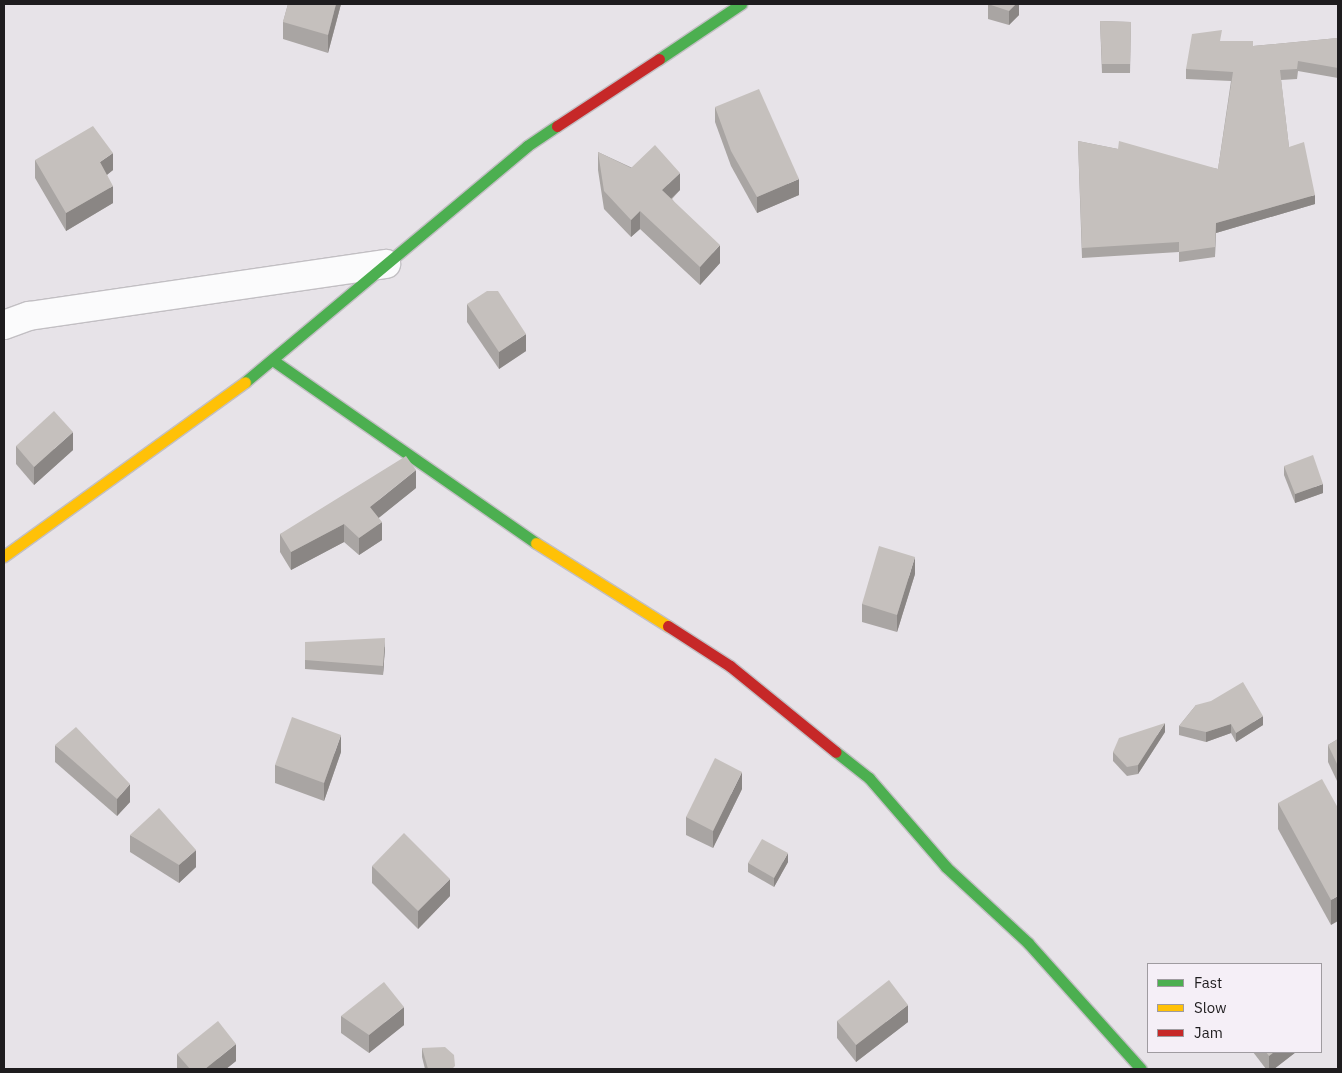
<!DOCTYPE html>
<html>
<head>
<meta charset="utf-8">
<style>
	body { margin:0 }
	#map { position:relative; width:1342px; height:1073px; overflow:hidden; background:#e7e3e8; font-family:"IBM Plex Sans",sans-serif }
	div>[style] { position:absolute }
	.roads { filter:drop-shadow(1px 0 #c2bfc3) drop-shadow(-1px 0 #c2bfc3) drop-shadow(0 1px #c2bfc3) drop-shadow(0 -1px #c2bfc3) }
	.street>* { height:28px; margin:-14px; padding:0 14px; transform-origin:14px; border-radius:14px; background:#fbfbfc }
	.fast>* { height:11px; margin:-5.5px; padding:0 5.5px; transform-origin:5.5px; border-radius:5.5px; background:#4caf50 }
	.slow>* { height:11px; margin:-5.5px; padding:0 5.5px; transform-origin:5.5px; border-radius:5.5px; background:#ffc107 }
	.jam>* { height:11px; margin:-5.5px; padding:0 5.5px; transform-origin:5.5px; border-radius:5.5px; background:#c62828 }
	.wall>* { inset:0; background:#a9a5a3 }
	.shaded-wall>* { inset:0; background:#8a8684 }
	.building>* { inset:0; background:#c5c0bd }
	span { translate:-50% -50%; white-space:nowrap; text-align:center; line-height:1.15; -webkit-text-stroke:4px #f5eff7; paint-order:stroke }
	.frame { position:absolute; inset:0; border:5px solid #1e1c1e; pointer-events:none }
	.legend { position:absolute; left:1147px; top:963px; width:175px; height:90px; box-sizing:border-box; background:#f5eff7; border:1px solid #9f9ba0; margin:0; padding:6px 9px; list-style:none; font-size:15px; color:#1e1c1e }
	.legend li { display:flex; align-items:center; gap:10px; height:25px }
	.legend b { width:25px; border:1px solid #9f9ba0 }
</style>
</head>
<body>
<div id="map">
	<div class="roads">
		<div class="street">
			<div style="left:4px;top:325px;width:27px;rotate:-20deg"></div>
			<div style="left:29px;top:316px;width:361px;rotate:-8.3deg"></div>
		</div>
		<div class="fast">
			<div style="left:659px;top:59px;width:99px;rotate:-33.9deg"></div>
			<div style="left:274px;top:361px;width:319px;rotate:34.8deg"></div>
			<div style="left:245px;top:382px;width:368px;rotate:-39.9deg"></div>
			<div style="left:527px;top:146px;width:36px;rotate:-34deg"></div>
			<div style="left:836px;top:752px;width:42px;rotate:38.2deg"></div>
			<div style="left:869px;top:778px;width:118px;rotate:49.1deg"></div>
			<div style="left:946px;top:867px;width:112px;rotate:42.8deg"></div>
			<div style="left:1028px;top:943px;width:169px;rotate:48.1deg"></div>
		</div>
		<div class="slow">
			<div style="left:536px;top:543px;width:156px;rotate:32.2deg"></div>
			<div style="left:4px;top:556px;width:297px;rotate:-35.8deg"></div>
		</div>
		<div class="jam">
			<div style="left:557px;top:126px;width:122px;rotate:-33.3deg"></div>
			<div style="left:668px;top:626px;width:74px;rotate:32.8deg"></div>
			<div style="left:730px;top:666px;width:136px;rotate:39.1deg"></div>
		</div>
	</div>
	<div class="wall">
		<div style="clip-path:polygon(288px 4px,341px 4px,328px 53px,283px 39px,283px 22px)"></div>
		<div style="clip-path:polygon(988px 4px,1019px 4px,1019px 15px,1009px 25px,988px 19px)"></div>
		<div style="clip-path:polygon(1100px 21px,1131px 22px,1130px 73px,1102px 73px)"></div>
		<div style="clip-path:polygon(1338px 38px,1338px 78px,1298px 71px,1297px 79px,1281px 80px,1289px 147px,1315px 204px,1216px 233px,1215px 257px,1179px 262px,1179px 252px,1082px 258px,1078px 141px,1218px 169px,1231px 81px,1186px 79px,1186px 69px,1221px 41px,1253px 46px)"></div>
		<div style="clip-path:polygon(715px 107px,799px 195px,757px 213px,731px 166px,715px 122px)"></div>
		<div style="clip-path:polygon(598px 152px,680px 190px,672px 199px,720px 263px,700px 285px,640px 229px,631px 237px,604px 209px,598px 170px)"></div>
		<div style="clip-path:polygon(35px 160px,113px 170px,107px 175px,113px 203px,66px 231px,35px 178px)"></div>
		<div style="clip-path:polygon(467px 304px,526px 351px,499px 369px,467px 322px)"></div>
		<div style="clip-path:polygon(16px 446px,73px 450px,34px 485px,16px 464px)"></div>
		<div style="clip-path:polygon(1284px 466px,1323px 493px,1295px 503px,1284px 475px)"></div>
		<div style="clip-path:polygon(416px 488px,378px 518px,382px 540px,359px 555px,344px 542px,291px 570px,280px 552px,280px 534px)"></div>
		<div style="clip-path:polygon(915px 574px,897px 632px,862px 622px,862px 604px)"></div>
		<div style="clip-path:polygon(385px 647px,383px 675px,305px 669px,305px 660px)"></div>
		<div style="clip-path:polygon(1196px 705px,1263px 725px,1236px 742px,1231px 733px,1206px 742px,1179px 735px,1179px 726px)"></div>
		<div style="clip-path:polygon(1165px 732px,1138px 774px,1127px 776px,1113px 761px,1113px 752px)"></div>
		<div style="clip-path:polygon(1338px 739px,1338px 783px,1328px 762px,1328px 745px)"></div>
		<div style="clip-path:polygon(55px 745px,130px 802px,117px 816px,55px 762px)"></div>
		<div style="clip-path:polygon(341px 752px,324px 801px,275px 783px,275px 765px)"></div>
		<div style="clip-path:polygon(742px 789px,713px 848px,686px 835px,686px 817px)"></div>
		<div style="clip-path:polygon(1278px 803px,1338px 808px,1331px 925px,1278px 829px)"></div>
		<div style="clip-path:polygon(130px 835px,196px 867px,179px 883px,130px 852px)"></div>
		<div style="clip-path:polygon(788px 862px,774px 887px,748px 872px,748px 863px)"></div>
		<div style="clip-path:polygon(372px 866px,450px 896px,418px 929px,372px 883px)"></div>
		<div style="clip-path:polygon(341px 1016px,404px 1025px,369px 1053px,341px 1033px)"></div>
		<div style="clip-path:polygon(837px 1021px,908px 1022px,856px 1062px,837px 1038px)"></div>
		<div style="clip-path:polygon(422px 1048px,455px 1069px,425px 1069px,422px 1057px)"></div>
		<div style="clip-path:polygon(1253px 1052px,1296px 1052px,1274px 1069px,1266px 1069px)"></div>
		<div style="clip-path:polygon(177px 1054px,236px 1061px,226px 1069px,177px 1069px)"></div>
	</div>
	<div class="shaded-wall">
		<div style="clip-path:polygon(336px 4px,341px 4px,328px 53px,328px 35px)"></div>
		<div style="clip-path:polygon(1016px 4px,1019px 4px,1019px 15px,1009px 25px,1009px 11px)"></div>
		<div style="clip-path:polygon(113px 153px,113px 170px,100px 180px,100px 162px)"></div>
		<div style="clip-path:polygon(680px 173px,680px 190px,662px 207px,662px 190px)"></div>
		<div style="clip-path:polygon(799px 179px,799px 195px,757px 213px,757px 197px)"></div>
		<div style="clip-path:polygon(113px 186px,113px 203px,66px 231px,66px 213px)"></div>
		<div style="clip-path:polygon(1315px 195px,1315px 204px,1216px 233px,1215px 257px,1216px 223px)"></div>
		<div style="clip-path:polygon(640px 211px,640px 229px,631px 237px,631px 220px)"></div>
		<div style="clip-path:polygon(720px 245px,720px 263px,700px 285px,700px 267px)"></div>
		<div style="clip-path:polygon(526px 334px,526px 351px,499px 369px,499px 352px)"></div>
		<div style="clip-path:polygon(73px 432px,73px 450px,34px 485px,34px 467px)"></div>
		<div style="clip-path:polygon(416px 470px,416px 488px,370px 525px,370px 507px)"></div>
		<div style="clip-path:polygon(1323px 484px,1323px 493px,1295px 503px,1295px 494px)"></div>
		<div style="clip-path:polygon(382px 522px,382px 540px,359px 555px,359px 538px)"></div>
		<div style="clip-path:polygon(344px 524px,344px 542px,291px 570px,291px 552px)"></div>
		<div style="clip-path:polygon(915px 557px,915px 574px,897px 632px,897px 615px)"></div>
		<div style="clip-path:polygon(385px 638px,385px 647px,383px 675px,383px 666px)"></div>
		<div style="clip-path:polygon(1263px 716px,1263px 725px,1236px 742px,1236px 733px)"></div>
		<div style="clip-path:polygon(1165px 723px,1165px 732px,1138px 774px,1138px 765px)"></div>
		<div style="clip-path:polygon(1231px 724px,1231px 733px,1206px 742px,1206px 732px)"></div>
		<div style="clip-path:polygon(341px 735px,341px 752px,324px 801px,324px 783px)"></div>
		<div style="clip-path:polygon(742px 772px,742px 789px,713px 848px,713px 831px)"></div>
		<div style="clip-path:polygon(130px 784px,130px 802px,117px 816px,117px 799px)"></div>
		<div style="clip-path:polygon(196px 850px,196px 867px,179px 883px,179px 865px)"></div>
		<div style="clip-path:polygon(788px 853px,788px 862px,774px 887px,774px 878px)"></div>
		<div style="clip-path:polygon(450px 879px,450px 896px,418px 929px,418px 911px)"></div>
		<div style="clip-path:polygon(1338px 896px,1338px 921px,1331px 925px,1331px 900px)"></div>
		<div style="clip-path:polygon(908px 1005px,908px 1022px,856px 1062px,856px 1045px)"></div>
		<div style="clip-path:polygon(404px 1007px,404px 1025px,369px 1053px,369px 1035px)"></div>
		<div style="clip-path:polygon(236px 1044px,236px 1061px,226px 1069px,205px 1069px)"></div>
		<div style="clip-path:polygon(1274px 1052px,1296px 1052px,1274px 1069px,1269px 1069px,1269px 1056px)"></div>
	</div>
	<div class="building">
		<div style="clip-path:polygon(288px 4px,336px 4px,328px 35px,283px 22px)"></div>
		<div style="clip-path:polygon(988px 4px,1016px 4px,1009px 11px)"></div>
		<div style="clip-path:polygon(1100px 21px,1131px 22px,1130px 64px,1102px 64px)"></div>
		<div style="clip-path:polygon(1222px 30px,1220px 41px,1253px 41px,1253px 46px,1338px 38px,1338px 68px,1298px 61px,1297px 69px,1280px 70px,1289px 147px,1304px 142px,1315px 195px,1216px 223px,1215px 247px,1179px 252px,1179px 242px,1082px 248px,1078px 141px,1118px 149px,1119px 141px,1218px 169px,1233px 72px,1186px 69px,1192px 34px)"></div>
		<div style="clip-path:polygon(759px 89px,799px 179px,757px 197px,731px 151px,715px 107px)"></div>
		<div style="clip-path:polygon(93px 126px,113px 153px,100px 162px,113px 186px,66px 213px,35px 160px)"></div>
		<div style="clip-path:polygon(655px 145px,680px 173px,662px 190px,720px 245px,700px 267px,640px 211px,631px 220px,604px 191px,598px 152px,631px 168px)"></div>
		<div style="clip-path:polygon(487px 291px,498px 291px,526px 334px,499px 352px,467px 304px)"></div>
		<div style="clip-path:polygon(54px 411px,73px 432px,34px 467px,16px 446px)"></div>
		<div style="clip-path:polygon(1313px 455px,1323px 484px,1295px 494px,1284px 466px)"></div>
		<div style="clip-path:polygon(406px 456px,416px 470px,370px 507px,382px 522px,359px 538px,344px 524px,291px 552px,280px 534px)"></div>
		<div style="clip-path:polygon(879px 546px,915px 557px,897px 615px,862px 604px)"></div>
		<div style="clip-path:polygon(385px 638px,383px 666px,305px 660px,305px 642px)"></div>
		<div style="clip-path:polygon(1243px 682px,1263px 716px,1236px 733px,1231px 724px,1206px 732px,1179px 726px,1196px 705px,1211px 701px)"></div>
		<div style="clip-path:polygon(292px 717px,341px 735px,324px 783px,275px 765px)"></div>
		<div style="clip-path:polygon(1165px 723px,1138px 765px,1127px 767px,1113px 752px,1119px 738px)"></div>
		<div style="clip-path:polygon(76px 727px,130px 784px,117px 799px,55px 745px)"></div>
		<div style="clip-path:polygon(1338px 739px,1338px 766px,1328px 745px)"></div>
		<div style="clip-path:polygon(715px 758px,742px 772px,713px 831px,686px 817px)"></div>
		<div style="clip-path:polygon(1322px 779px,1338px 808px,1338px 896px,1331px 900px,1278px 803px)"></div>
		<div style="clip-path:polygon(159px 808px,196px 850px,179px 865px,130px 835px)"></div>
		<div style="clip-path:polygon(404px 833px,450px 879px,418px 911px,372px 866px)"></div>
		<div style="clip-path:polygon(762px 839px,788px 853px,774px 878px,748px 863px)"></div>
		<div style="clip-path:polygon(889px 980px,908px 1005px,856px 1045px,837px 1021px)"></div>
		<div style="clip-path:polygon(384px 982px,404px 1007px,369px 1035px,341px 1016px)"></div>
		<div style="clip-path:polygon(218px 1021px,236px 1044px,205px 1069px,190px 1069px,177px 1054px)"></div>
		<div style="clip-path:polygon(445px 1047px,454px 1055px,455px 1066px,452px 1069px,428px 1069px,422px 1048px)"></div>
		<div style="clip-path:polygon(1266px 1052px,1274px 1052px,1269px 1056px)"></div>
	</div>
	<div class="frame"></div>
	<ul class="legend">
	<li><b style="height:6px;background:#4caf50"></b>Fast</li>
	<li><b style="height:6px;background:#ffc107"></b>Slow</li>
	<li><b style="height:6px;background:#c62828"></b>Jam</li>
	</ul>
</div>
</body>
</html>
